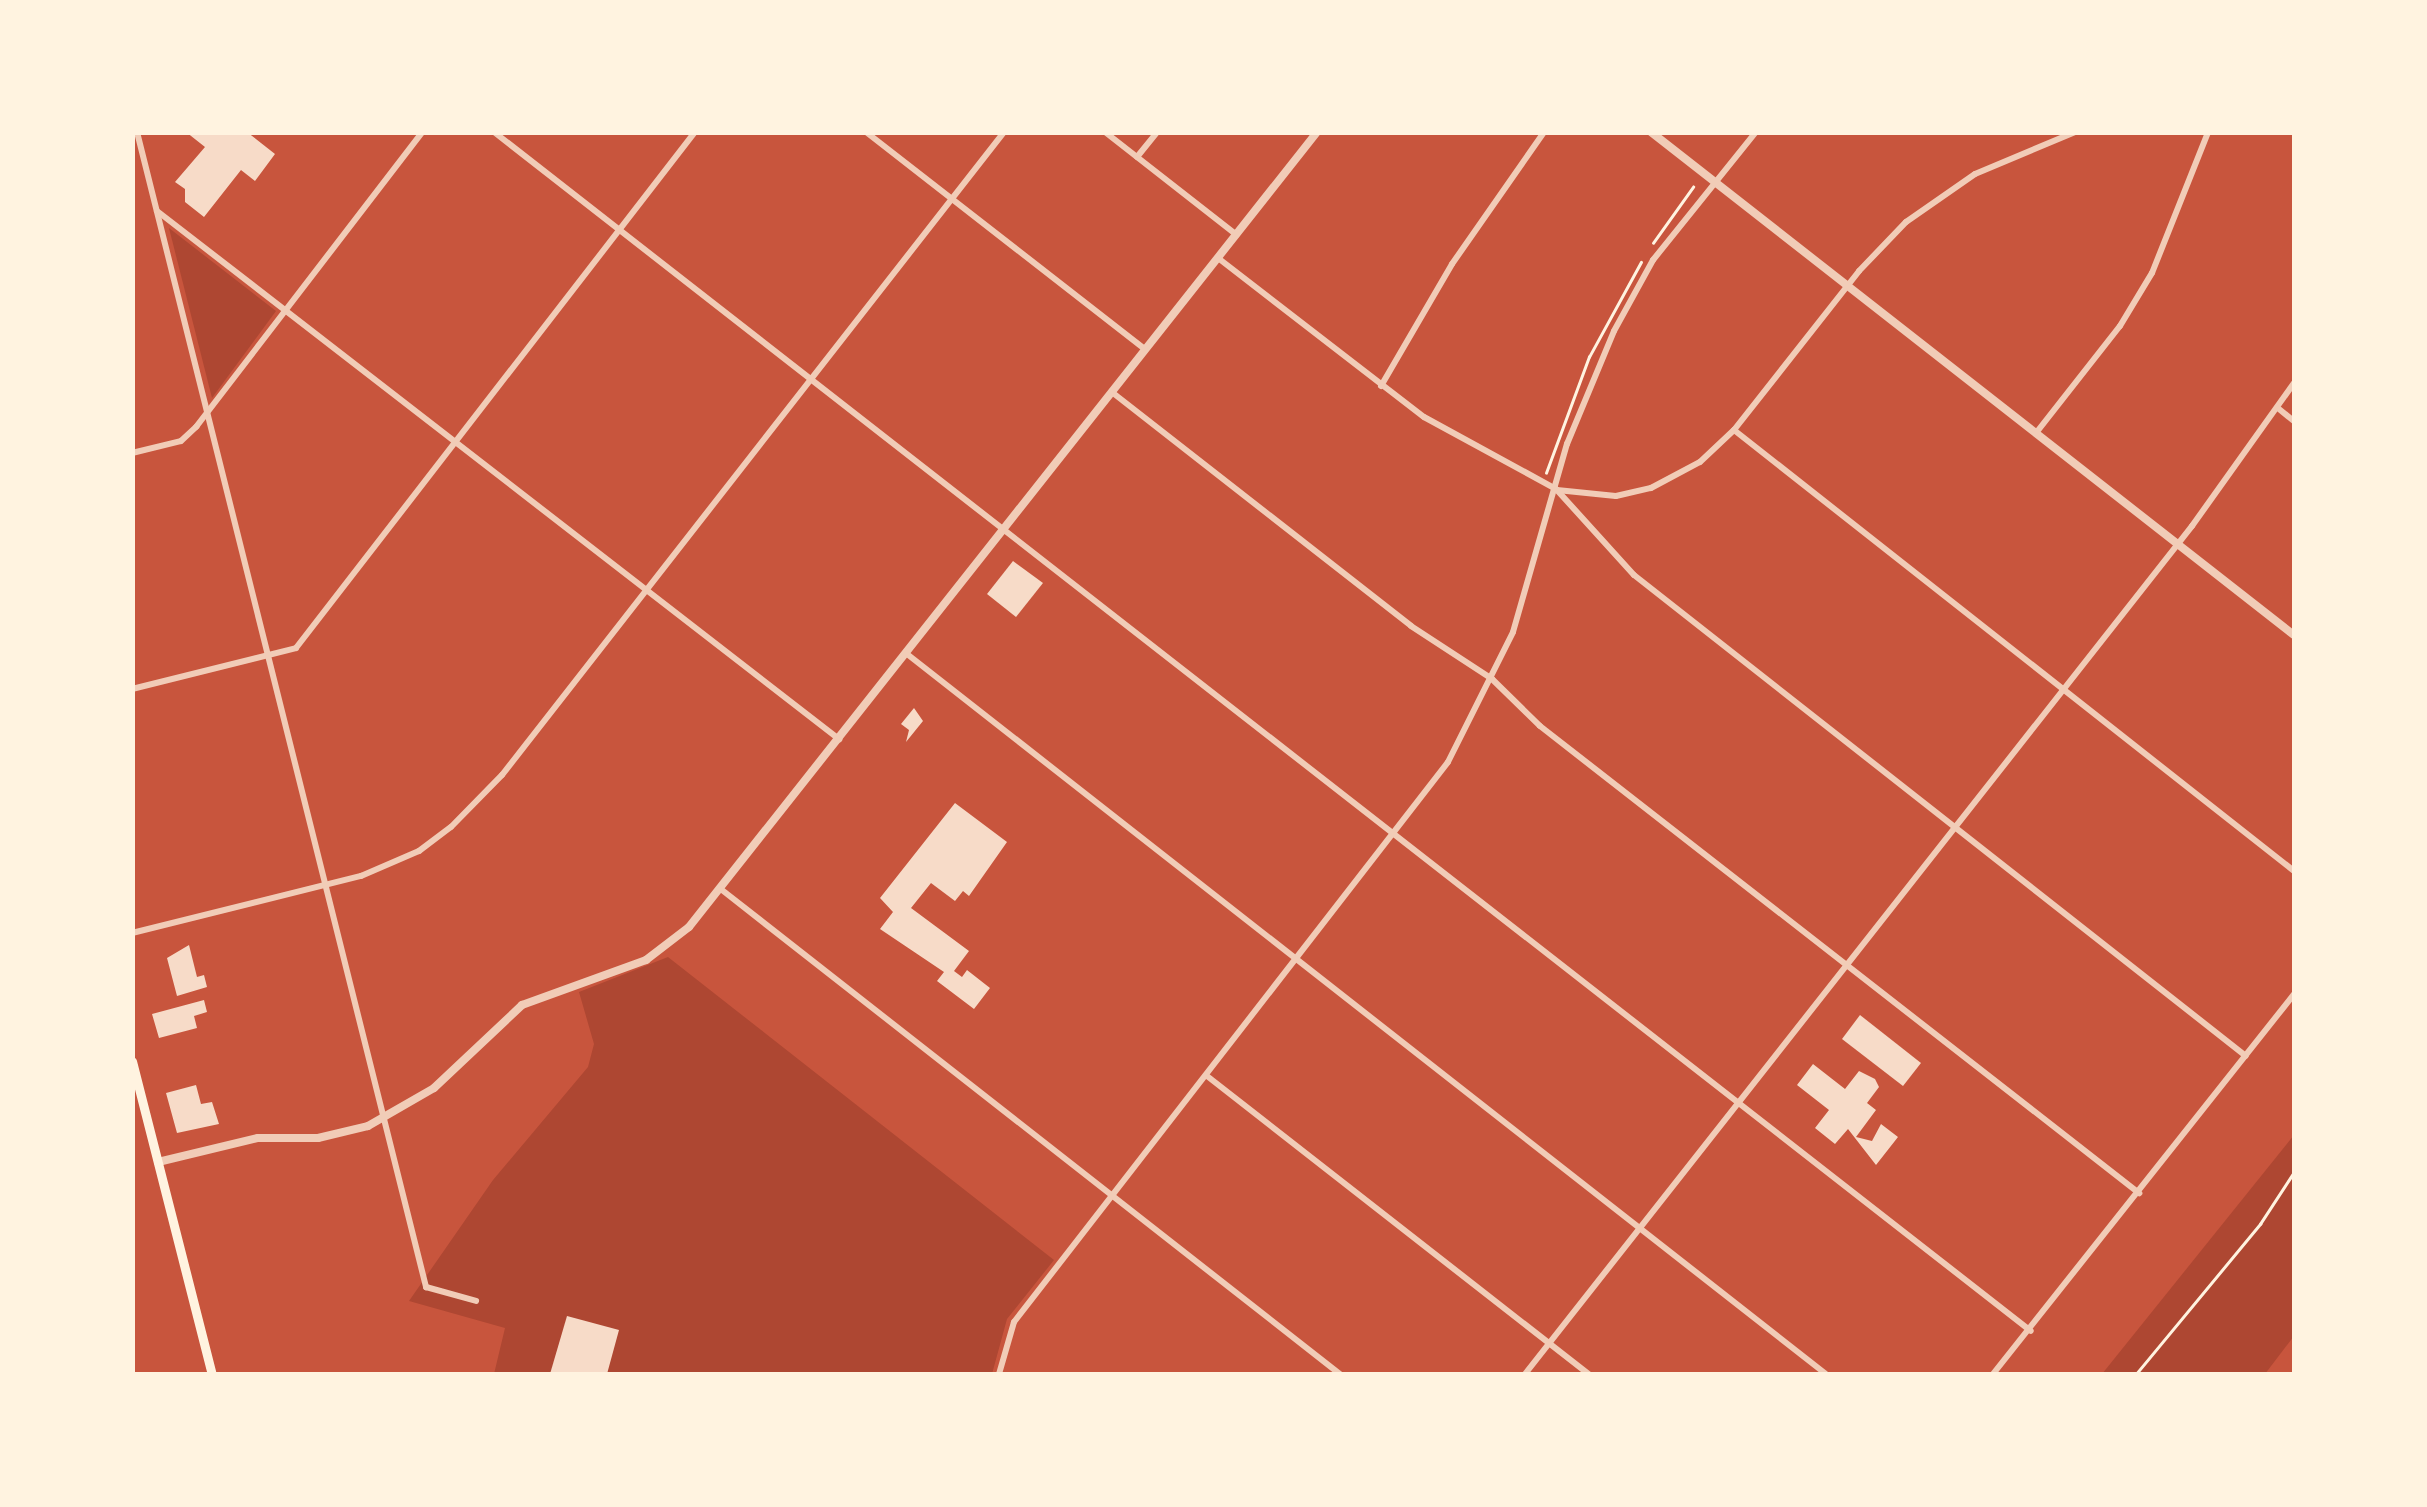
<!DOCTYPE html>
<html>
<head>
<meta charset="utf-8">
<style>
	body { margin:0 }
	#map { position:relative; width:2427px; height:1507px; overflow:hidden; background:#c8553d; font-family:Inter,sans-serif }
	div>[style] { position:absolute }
	.green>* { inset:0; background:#ae4732 }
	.building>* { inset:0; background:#f7dbc8 }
	.path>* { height:2.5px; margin:-1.25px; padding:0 1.25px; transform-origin:1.25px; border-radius:1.25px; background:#fff3e0 }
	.minor>* { height:6px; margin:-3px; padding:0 3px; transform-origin:3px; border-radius:3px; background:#f1ccb7 }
	.tertiary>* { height:8px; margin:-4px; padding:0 4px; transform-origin:4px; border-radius:4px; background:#f1ccb7 }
	.primary>* { height:9px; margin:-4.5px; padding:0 4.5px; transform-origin:4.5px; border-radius:4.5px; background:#fff3e0 }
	span { translate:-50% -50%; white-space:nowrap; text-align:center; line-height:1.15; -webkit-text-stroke:8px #fff3e0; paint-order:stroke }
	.frame { position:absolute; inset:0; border:135px solid #fff3e0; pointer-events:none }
</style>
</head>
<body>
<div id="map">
	<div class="green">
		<div style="clip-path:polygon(169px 228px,276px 311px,212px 398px)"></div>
		<div style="clip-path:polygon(668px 957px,1054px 1260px,1007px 1319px,992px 1374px,494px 1374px,505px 1328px,409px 1301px,493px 1180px,588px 1067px,594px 1044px,579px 992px)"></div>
		<div style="clip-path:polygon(2294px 1135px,2294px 1336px,2265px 1374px,2102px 1374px)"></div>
	</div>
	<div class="building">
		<div style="clip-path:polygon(186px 132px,247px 132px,275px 154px,255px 181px,241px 170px,204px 217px,185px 202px,185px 189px,175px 182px,205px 147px)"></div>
		<div style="clip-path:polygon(1013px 561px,1043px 583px,1016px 617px,987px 594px)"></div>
		<div style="clip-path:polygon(914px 708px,923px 721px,906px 742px,909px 730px,901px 724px)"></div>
		<div style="clip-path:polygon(955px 803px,1007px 842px,969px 896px,963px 891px,955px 901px,931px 883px,911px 908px,969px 951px,954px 971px,962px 977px,967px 970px,990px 988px,974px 1009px,937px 981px,944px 972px,880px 929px,893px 912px,880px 898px)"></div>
		<div style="clip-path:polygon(189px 945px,197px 977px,204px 975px,207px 987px,177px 996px,167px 958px)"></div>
		<div style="clip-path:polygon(204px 1000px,207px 1012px,194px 1016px,197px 1028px,159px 1038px,152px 1014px)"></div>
		<div style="clip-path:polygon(1860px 1015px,1921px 1063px,1903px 1086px,1842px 1039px)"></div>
		<div style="clip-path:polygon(1813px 1064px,1845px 1089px,1859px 1071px,1875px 1079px,1879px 1087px,1867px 1103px,1876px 1110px,1856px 1137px,1872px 1141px,1881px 1124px,1898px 1137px,1876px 1165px,1848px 1129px,1835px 1144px,1815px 1128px,1829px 1110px,1797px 1085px)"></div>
		<div style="clip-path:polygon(196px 1085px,201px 1104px,212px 1102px,219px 1124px,177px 1133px,166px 1093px)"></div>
		<div style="clip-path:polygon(567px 1316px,619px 1330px,607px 1374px,550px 1374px)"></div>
	</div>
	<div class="path">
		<div style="left:1653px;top:243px;width:69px;rotate:-54.5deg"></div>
		<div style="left:1546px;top:473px;width:124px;rotate:-69.7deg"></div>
		<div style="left:1589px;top:357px;width:108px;rotate:-61.3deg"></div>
		<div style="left:2136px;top:1374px;width:195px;rotate:-50.4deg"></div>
		<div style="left:2260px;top:1224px;width:62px;rotate:-56.8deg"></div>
	</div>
	<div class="minor">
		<div style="left:137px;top:132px;width:1191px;rotate:75.95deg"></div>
		<div style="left:426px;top:1287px;width:52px;rotate:15.6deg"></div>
		<div style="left:494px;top:132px;width:1949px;rotate:37.96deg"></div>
		<div style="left:866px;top:132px;width:353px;rotate:37.9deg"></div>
		<div style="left:1105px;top:132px;width:167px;rotate:38deg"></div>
		<div style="left:1137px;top:157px;width:32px;rotate:-51deg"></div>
		<div style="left:157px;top:211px;width:863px;rotate:37.75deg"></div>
		<div style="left:1218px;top:258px;width:260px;rotate:37.7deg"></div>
		<div style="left:1424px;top:417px;width:150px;rotate:28.6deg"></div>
		<div style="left:1556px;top:489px;width:116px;rotate:47.8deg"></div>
		<div style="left:1634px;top:575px;width:778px;rotate:38.17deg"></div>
		<div style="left:1381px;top:386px;width:141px;rotate:-59.8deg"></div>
		<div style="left:1452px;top:264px;width:161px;rotate:-55.1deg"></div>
		<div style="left:1113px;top:393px;width:378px;rotate:38deg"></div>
		<div style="left:1411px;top:626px;width:97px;rotate:33.2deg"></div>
		<div style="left:1492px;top:679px;width:67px;rotate:44.4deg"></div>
		<div style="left:1540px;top:726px;width:760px;rotate:37.94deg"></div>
		<div style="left:2279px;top:409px;width:19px;rotate:39deg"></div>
		<div style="left:1734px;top:430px;width:713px;rotate:38.22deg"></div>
		<div style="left:2036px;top:433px;width:136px;rotate:-51.9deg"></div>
		<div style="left:2120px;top:326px;width:62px;rotate:-58.9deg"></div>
		<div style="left:2152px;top:273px;width:152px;rotate:-68.3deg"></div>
		<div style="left:132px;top:453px;width:50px;rotate:-13.8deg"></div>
		<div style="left:181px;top:441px;width:21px;rotate:-43deg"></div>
		<div style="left:196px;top:427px;width:372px;rotate:-52.5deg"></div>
		<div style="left:1557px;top:490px;width:59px;rotate:5.8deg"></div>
		<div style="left:1616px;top:496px;width:36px;rotate:-13deg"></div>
		<div style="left:1651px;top:488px;width:55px;rotate:-28deg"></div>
		<div style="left:1700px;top:462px;width:47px;rotate:-43.3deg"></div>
		<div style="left:1734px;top:430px;width:202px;rotate:-51.8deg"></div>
		<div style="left:1859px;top:271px;width:68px;rotate:-46.2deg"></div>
		<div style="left:1906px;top:222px;width:84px;rotate:-34.8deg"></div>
		<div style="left:1975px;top:174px;width:108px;rotate:-22.8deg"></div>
		<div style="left:907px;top:654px;width:1167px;rotate:38.08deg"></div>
		<div style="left:132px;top:689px;width:169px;rotate:-14deg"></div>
		<div style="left:296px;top:648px;width:652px;rotate:-52.29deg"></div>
		<div style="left:722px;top:890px;width:785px;rotate:38.07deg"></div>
		<div style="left:132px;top:933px;width:236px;rotate:-14deg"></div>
		<div style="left:361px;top:876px;width:63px;rotate:-23.3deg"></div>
		<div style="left:419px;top:851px;width:40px;rotate:-37deg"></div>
		<div style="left:451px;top:827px;width:73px;rotate:-45.6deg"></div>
		<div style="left:502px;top:775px;width:816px;rotate:-52.02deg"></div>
		<div style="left:1207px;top:1076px;width:484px;rotate:38deg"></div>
		<div style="left:999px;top:1374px;width:54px;rotate:-73.9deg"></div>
		<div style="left:1014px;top:1322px;width:708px;rotate:-52.22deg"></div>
		<div style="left:1448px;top:762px;width:145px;rotate:-63.4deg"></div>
		<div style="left:1513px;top:632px;width:196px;rotate:-74deg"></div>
		<div style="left:1567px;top:444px;width:122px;rotate:-67.4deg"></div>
		<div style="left:1614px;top:331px;width:81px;rotate:-61.2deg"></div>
		<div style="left:1653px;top:260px;width:164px;rotate:-51.2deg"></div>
		<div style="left:1525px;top:1374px;width:1079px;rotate:-51.81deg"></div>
		<div style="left:2192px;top:526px;width:176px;rotate:-54.5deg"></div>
		<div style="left:1993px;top:1374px;width:485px;rotate:-51.6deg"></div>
	</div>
	<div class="tertiary">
		<div style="left:1651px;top:132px;width:816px;rotate:38.04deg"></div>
		<div style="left:158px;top:1162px;width:103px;rotate:-13.5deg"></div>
		<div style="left:258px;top:1138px;width:60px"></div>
		<div style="left:318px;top:1138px;width:51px;rotate:-13.5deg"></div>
		<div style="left:368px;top:1126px;width:76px;rotate:-29.9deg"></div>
		<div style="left:434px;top:1088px;width:121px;rotate:-43.3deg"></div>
		<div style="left:522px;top:1005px;width:132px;rotate:-19.9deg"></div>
		<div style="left:646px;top:960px;width:54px;rotate:-37.5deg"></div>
		<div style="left:689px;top:927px;width:1013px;rotate:-51.69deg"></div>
	</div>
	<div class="primary">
		<div style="left:132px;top:1061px;width:323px;rotate:75.7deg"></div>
	</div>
	<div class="frame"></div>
</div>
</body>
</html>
